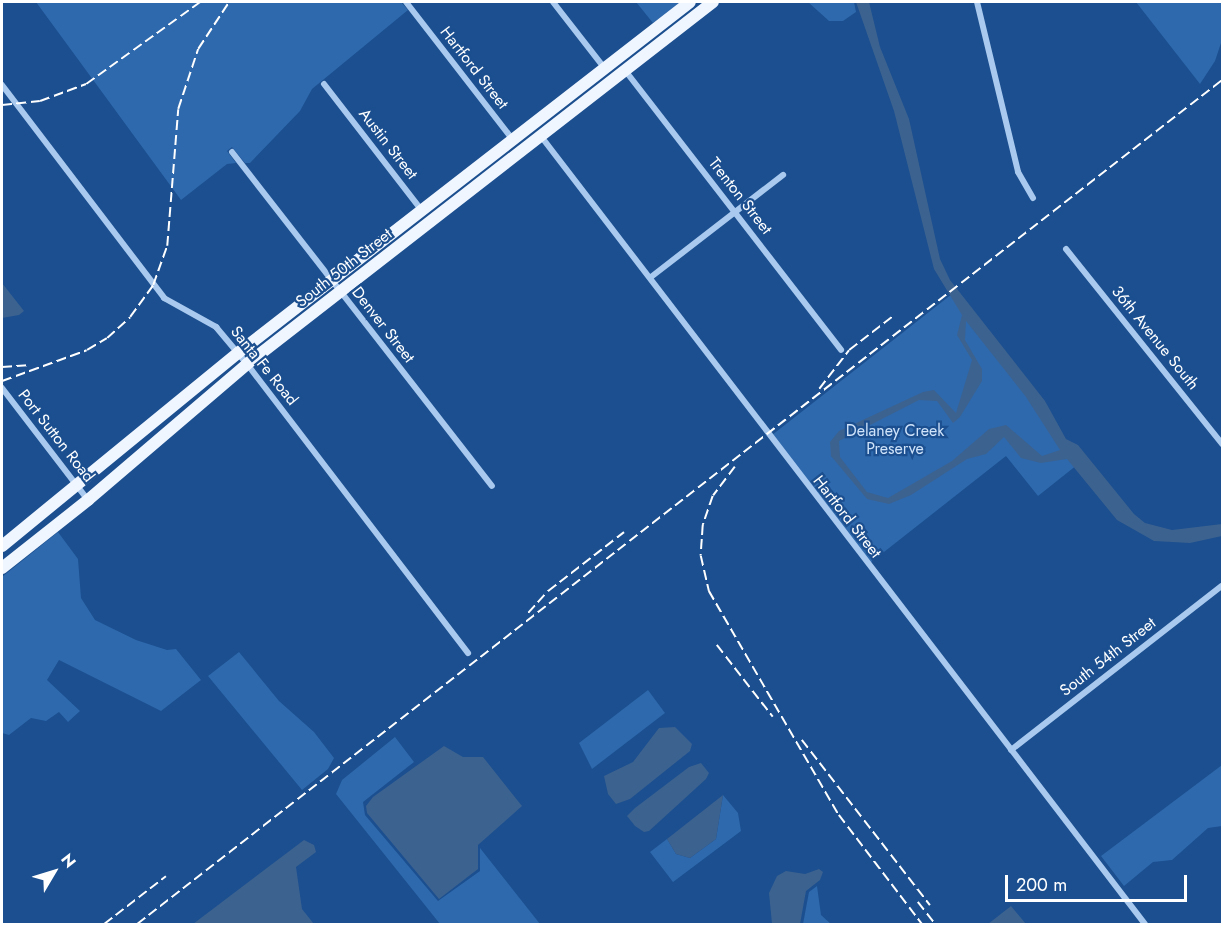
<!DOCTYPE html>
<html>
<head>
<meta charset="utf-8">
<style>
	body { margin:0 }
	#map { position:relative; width:1224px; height:926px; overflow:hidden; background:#1b4f8f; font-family:Jost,sans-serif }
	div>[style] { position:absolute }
	.green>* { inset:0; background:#2e69ad }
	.water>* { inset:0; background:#3c6290 }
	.street>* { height:6px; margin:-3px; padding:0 3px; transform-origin:3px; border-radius:3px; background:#a9c9ee }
	.primary>* { height:12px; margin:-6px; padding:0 6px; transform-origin:6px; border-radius:6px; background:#f0f6ff }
	.rail>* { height:1.5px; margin-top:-0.75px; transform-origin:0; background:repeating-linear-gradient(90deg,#fff 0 10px,transparent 0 14.5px) }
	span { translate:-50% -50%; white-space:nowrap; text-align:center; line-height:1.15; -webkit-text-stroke:4.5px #1b4f8f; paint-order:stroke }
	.street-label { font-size:16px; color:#fff }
	.park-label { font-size:16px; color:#cfe3fa }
	.frame { position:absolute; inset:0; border:3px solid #fff; pointer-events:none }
	.north { position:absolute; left:24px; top:842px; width:60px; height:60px; -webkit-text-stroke:4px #1b4f8f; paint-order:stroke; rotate:52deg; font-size:16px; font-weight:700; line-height:24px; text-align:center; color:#fff }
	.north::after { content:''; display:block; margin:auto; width:21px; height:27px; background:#fff; clip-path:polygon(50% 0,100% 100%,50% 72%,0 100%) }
	.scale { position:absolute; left:1005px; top:875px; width:182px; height:27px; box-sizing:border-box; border:3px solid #fff; border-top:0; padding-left:8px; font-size:18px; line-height:21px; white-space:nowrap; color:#fff; -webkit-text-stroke:4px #1b4f8f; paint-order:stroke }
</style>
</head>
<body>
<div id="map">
	<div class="green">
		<div style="clip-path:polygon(36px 2px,401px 2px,408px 10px,312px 89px,300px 111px,250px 163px,245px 163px,232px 147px,227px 151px,236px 163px,227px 164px,181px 200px)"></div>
		<div style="clip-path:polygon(636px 2px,681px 2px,653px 23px)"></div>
		<div style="clip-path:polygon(808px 2px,854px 2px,856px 12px,843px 21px,829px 21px)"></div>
		<div style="clip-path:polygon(1136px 2px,1222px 2px,1222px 40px,1215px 61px,1200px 84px)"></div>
		<div style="clip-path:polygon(952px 294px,1082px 461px,1038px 496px,1006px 456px,870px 563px,772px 435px)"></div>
		<div style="clip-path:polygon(58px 532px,78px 559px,81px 598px,95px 620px,136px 640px,167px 650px,176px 649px,201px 680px,161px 711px,59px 660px,47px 680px,80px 711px,68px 722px,59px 712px,46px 721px,31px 718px,9px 735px,2px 733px,2px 577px)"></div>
		<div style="clip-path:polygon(239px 652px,279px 701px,314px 732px,334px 758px,328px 769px,302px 790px,208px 676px)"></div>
		<div style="clip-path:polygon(648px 690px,665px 713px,592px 769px,579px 743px)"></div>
		<div style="clip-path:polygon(395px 737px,414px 762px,363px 802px,365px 815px,438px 901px,480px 871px,480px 848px,540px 924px,440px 924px,336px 794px,342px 780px)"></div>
		<div style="clip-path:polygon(1222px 765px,1222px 826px,1208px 828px,1172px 860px,1153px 862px,1124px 886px,1101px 856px)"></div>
		<div style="clip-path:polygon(723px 795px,738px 813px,741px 831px,673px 882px,650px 852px,667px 839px,676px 854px,690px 858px,716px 839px)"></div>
		<div style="clip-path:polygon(817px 886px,821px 915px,831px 924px,803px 924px,809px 892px)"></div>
	</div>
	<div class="water">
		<div style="clip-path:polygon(evenodd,856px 2px,869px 2px,880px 47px,909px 119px,940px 259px,950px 280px,1045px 401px,1066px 439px,1078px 445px,1134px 514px,1145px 523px,1172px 530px,1222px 524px,1222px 536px,1190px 543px,1154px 541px,1117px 520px,1067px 459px,1041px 463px,1021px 458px,1004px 437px,986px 454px,967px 459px,911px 495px,889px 504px,867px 499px,831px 456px,830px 442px,839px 431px,923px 392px,934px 390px,956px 413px,972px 360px,957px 335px,962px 315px,934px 269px,894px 111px,856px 2px,966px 321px,1026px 397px,1060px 450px,1042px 456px,1006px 425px,989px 429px,952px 461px,888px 498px,867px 492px,840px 457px,839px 441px,919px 400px,937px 401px,953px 423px,960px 417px,982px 381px,982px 369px,965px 340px,966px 321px)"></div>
		<div style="clip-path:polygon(2px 283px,24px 311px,19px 315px,2px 318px)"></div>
		<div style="clip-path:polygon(675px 727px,692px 744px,690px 751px,630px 799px,616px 804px,608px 794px,604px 776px,633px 762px,659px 728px)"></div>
		<div style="clip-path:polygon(444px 746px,463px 757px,483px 757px,522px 806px,478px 845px,478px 869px,439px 899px,367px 813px,366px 806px,373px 797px)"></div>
		<div style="clip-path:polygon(701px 763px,709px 773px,706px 779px,649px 831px,644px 832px,635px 826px,627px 816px,635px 808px,689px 767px)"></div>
		<div style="clip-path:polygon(723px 795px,716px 839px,690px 858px,676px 854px,667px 839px)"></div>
		<div style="clip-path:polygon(304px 840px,314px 845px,316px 852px,296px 867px,302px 909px,314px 924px,193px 924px)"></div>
		<div style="clip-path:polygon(819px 869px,823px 872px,820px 880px,806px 891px,800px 924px,772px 924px,769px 893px,777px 876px,786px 871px,805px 874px)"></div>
		<div style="clip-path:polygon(1011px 906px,1026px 924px,988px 924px)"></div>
	</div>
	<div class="street">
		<div style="left:406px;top:2px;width:176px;rotate:52.2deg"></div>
		<div style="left:553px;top:2px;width:86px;rotate:52.1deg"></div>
		<div style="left:977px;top:2px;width:175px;rotate:76.4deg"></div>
		<div style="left:1018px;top:172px;width:30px;rotate:60deg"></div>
		<div style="left:624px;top:69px;width:355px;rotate:52.3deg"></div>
		<div style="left:324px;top:84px;width:162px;rotate:52.3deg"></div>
		<div style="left:2px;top:85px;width:268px;rotate:52.7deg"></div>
		<div style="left:164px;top:298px;width:60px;rotate:29.1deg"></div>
		<div style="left:216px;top:327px;width:48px;rotate:50deg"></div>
		<div style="left:247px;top:364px;width:364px;rotate:52.6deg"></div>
		<div style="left:540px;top:135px;width:994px;rotate:52.52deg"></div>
		<div style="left:232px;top:152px;width:423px;rotate:52.1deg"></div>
		<div style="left:1066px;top:249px;width:250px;rotate:51.3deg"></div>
		<div style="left:651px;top:277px;width:167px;rotate:-37.7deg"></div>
		<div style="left:2px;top:388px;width:141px;rotate:52.5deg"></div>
		<div style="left:1011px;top:750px;width:267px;rotate:-37.9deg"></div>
	</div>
	<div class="primary">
		<div style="left:2px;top:546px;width:305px;rotate:-39.3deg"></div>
		<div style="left:238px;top:353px;width:572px;rotate:-37.83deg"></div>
		<div style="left:2px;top:568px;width:110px;rotate:-38.3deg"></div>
		<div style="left:88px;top:500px;width:209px;rotate:-40.5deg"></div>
		<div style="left:247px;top:364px;width:590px;rotate:-37.84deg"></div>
	</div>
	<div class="rail">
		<div style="left:2px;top:105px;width:38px;rotate:-6deg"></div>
		<div style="left:40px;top:101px;width:49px;rotate:-20.3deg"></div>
		<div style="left:86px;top:84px;width:140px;rotate:-35.7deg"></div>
		<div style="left:2px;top:367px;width:29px;rotate:-4deg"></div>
		<div style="left:2px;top:381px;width:90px;rotate:-20deg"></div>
		<div style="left:87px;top:350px;width:23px;rotate:-31deg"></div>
		<div style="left:107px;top:338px;width:31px;rotate:-42deg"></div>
		<div style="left:130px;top:317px;width:39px;rotate:-54deg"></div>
		<div style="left:153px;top:285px;width:41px;rotate:-70.3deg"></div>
		<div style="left:167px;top:246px;width:137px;rotate:-85.4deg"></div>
		<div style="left:178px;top:109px;width:63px;rotate:-71.6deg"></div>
		<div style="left:198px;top:49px;width:56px;rotate:-56.6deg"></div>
		<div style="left:819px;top:389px;width:49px;rotate:-52.4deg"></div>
		<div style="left:849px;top:350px;width:56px;rotate:-37.7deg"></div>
		<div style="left:735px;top:467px;width:36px;rotate:127deg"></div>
		<div style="left:713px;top:496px;width:31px;rotate:109deg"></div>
		<div style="left:703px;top:525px;width:31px;rotate:94deg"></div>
		<div style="left:701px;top:556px;width:36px;rotate:77deg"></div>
		<div style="left:709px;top:591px;width:259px;rotate:59.9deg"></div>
		<div style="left:839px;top:815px;width:137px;rotate:52.7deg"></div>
		<div style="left:528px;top:613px;width:30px;rotate:-48deg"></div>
		<div style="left:548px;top:591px;width:96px;rotate:-37.8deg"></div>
		<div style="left:717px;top:645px;width:91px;rotate:52.1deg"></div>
		<div style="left:802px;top:740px;width:209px;rotate:52.2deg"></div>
		<div style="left:918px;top:902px;width:28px;rotate:52deg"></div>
		<div style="left:104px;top:924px;width:78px;rotate:-37.7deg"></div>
		<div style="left:137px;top:924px;width:1375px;rotate:-37.88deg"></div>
	</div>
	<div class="street-label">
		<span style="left:474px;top:68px;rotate:52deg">Hartford Street</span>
		<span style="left:388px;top:144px;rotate:52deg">Austin Street</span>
		<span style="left:740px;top:196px;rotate:52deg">Trenton Street</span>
		<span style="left:344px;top:268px;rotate:-38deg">South 50th Street</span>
		<span style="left:383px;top:325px;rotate:52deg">Denver Street</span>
		<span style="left:1155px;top:338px;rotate:51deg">36th Avenue South</span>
		<span style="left:264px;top:366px;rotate:51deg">Santa Fe Road</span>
		<span style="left:56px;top:436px;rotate:52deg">Port Sutton Road</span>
		<span style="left:847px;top:517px;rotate:52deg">Hartford Street</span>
		<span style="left:1108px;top:657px;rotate:-38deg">South 54th Street</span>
	</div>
	<div class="park-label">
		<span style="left:895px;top:440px">Delaney Creek<br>Preserve</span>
	</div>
	<div class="frame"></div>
	<div class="north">N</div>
	<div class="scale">200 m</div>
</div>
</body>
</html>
